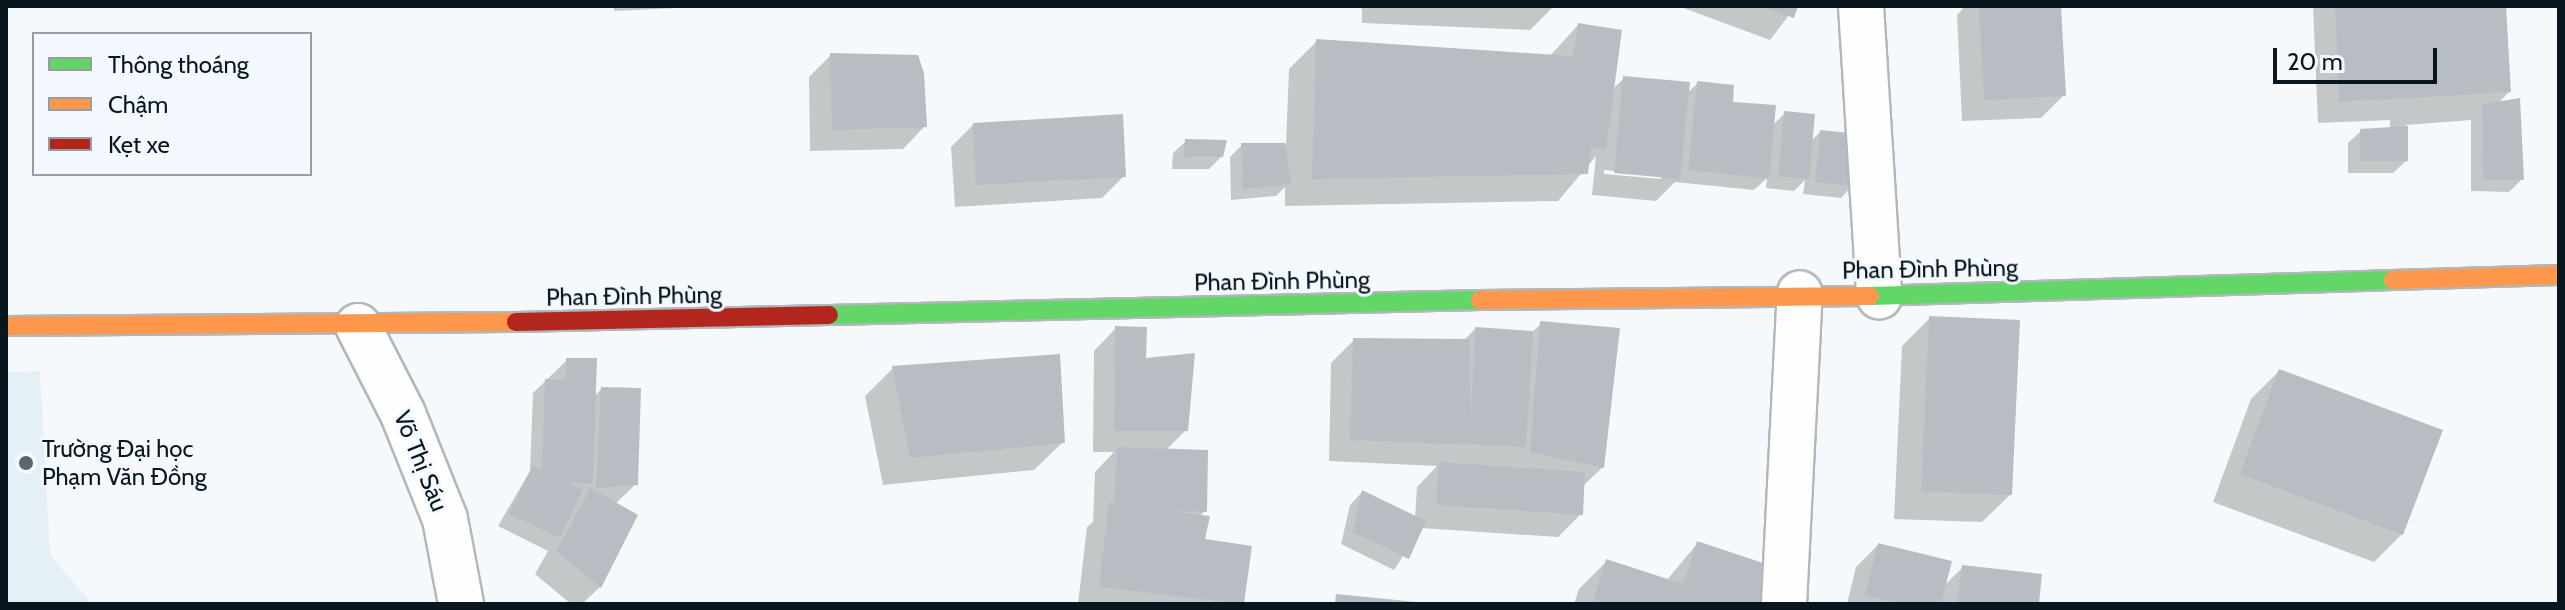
<!DOCTYPE html>
<html>
<head>
<meta charset="utf-8">
<style>
	body { margin:0 }
	#map { position:relative; width:2565px; height:610px; overflow:hidden; background:#f6f9fb; font-family:Cabin,sans-serif }
	div>[style] { position:absolute }
	.built>* { inset:0; background:#e5eff6 }
	.shadow>* { inset:0; background:#0003 }
	.building>* { inset:0; background:#b8bdc3 }
	.roads { filter:drop-shadow(2px 0 #b0b8bc) drop-shadow(-2px 0 #b0b8bc) drop-shadow(0 2px #b0b8bc) drop-shadow(0 -2px #b0b8bc) }
	.street>* { height:44px; margin:-22px; padding:0 22px; transform-origin:22px; border-radius:22px; background:#fefefe }
	.fast>* { height:18px; margin:-9px; padding:0 9px; transform-origin:9px; border-radius:9px; background:#63d668 }
	.slow>* { height:18px; margin:-9px; padding:0 9px; transform-origin:9px; border-radius:9px; background:#ff974d }
	.jam>* { height:18px; margin:-9px; padding:0 9px; transform-origin:9px; border-radius:9px; background:#b3261e }
	.dots>* { width:22px; height:22px; translate:-50% -50%; box-sizing:border-box; border:4px solid #f3f9fe; border-radius:50% }
	span { translate:-50% -50%; white-space:nowrap; text-align:center; line-height:1.15; -webkit-text-stroke:6px #f3f9fe; paint-order:stroke }
	.street-label { font-size:24px; color:#0a161e }
	.poi-label { font-size:24px; color:#0a161e }
	.left { translate:0 -50%; text-align:left }
	.frame { position:absolute; inset:0; border:8px solid #0a161e; pointer-events:none }
	.legend { position:absolute; left:32px; top:32px; width:280px; height:144px; box-sizing:border-box; background:#f3f9fe; border:2px solid #969ea4; margin:0; padding:10px 14px; list-style:none; font-size:24px; color:#0a161e }
	.legend li { display:flex; align-items:center; gap:16px; height:40px }
	.legend b { width:40px; border:2px solid #969ea4 }
	.scale { position:absolute; left:2273px; top:48px; width:164px; height:36px; box-sizing:border-box; border:4px solid #0a161e; border-top:0; padding-left:10px; font-size:24px; line-height:28px; white-space:nowrap; color:#0a161e; -webkit-text-stroke:6px #f3f9fe; paint-order:stroke }
</style>
</head>
<body>
<div id="map">
	<div class="built">
		<div style="clip-path:polygon(40px 371px,50px 555px,92px 604px,6px 604px,6px 372px)"></div>
	</div>
	<div class="shadow">
		<div style="clip-path:polygon(614px 6px,720px 6px,614px 11px)"></div>
		<div style="clip-path:polygon(1356px 6px,1554px 6px,1530px 30px,1362px 23px,1362px 9px)"></div>
		<div style="clip-path:polygon(1678px 6px,1796px 6px,1770px 40px)"></div>
		<div style="clip-path:polygon(1965px 6px,2059px 6px,2064px 95px,2041px 118px,1962px 121px,1957px 15px)"></div>
		<div style="clip-path:polygon(2313px 6px,2504px 6px,2509px 92px,2498px 103px,2522px 179px,2509px 192px,2471px 191px,2471px 120px,2406px 125px,2406px 161px,2393px 173px,2348px 173px,2348px 143px,2361px 131px,2390px 129px,2390px 120px,2318px 123px)"></div>
		<div style="clip-path:polygon(evenodd,1578px 25px,1612px 90px,1624px 78px,1686px 94px,1698px 83px,1772px 126px,1785px 113px,1810px 142px,1820px 132px,1853px 185px,1841px 198px,1803px 194px,1805px 180px,1794px 191px,1766px 188px,1767px 178px,1754px 190px,1675px 182px,1656px 201px,1592px 195px,1596px 156px,1558px 201px,1285px 206px,1285px 187px,1276px 196px,1231px 200px,1230px 157px,1242px 145px,1286px 145px,1289px 69px,1317px 41px,1550px 56px,1578px 25px,1604px 170px,1661px 175px,1661px 179px,1604px 174px,1604px 170px)"></div>
		<div style="clip-path:polygon(831px 55px,925px 126px,903px 149px,810px 151px,809px 77px)"></div>
		<div style="clip-path:polygon(973px 125px,1124px 176px,1102px 198px,955px 207px,951px 147px)"></div>
		<div style="clip-path:polygon(1186px 141px,1222px 156px,1209px 169px,1172px 169px,1173px 153px)"></div>
		<div style="clip-path:polygon(1930px 318px,2011px 494px,1982px 522px,1894px 519px,1902px 346px)"></div>
		<div style="clip-path:polygon(1541px 324px,1603px 467px,1582px 487px,1581px 514px,1558px 537px,1421px 528px,1394px 570px,1341px 544px,1350px 505px,1362px 492px,1415px 518px,1417px 487px,1437px 466px,1329px 461px,1331px 363px,1354px 340px,1463px 341px,1475px 329px,1531px 333px)"></div>
		<div style="clip-path:polygon(1116px 328px,1144px 360px,1186px 430px,1165px 451px,1205px 511px,1199px 517px,1203px 540px,1241px 604px,1078px 604px,1087px 527px,1093px 522px,1095px 472px,1114px 452px,1093px 452px,1094px 351px)"></div>
		<div style="clip-path:polygon(567px 360px,594px 397px,601px 389px,636px 484px,615px 504px,600px 587px,582px 604px,571px 604px,535px 574px,548px 551px,498px 526px,530px 471px,533px 393px)"></div>
		<div style="clip-path:polygon(893px 368px,1063px 442px,1034px 470px,883px 485px,865px 396px)"></div>
		<div style="clip-path:polygon(2279px 371px,2402px 534px,2374px 562px,2213px 502px,2251px 399px)"></div>
		<div style="clip-path:polygon(1697px 544px,1757px 604px,1574px 604px,1579px 589px,1607px 561px,1666px 581px)"></div>
		<div style="clip-path:polygon(1878px 545px,1944px 586px,1963px 567px,2037px 604px,1847px 604px,1856px 567px)"></div>
	</div>
	<div class="building">
		<div style="clip-path:polygon(1761px 6px,1798px 6px,1794px 18px)"></div>
		<div style="clip-path:polygon(1979px 6px,2061px 6px,2066px 96px,1984px 100px)"></div>
		<div style="clip-path:polygon(2335px 6px,2506px 6px,2511px 92px,2339px 102px)"></div>
		<div style="clip-path:polygon(1578px 23px,1622px 30px,1606px 149px,1591px 147px,1588px 174px,1312px 179px,1316px 39px,1573px 56px)"></div>
		<div style="clip-path:polygon(830px 53px,918px 55px,924px 73px,927px 127px,832px 130px)"></div>
		<div style="clip-path:polygon(1623px 76px,1690px 82px,1680px 179px,1614px 173px)"></div>
		<div style="clip-path:polygon(1697px 81px,1734px 85px,1733px 102px,1776px 105px,1769px 179px,1688px 170px)"></div>
		<div style="clip-path:polygon(2520px 98px,2524px 180px,2483px 180px,2482px 104px)"></div>
		<div style="clip-path:polygon(1784px 111px,1815px 114px,1809px 179px,1778px 176px)"></div>
		<div style="clip-path:polygon(1123px 114px,1126px 177px,976px 185px,973px 123px)"></div>
		<div style="clip-path:polygon(2408px 126px,2408px 161px,2360px 161px,2360px 129px)"></div>
		<div style="clip-path:polygon(1820px 130px,1860px 134px,1855px 186px,1815px 182px)"></div>
		<div style="clip-path:polygon(1185px 139px,1227px 140px,1223px 157px,1184px 157px)"></div>
		<div style="clip-path:polygon(1241px 143px,1285px 143px,1291px 184px,1243px 189px)"></div>
		<div style="clip-path:polygon(1929px 316px,2020px 320px,2012px 495px,1921px 492px)"></div>
		<div style="clip-path:polygon(1540px 321px,1620px 328px,1604px 468px,1530px 452px)"></div>
		<div style="clip-path:polygon(1115px 326px,1147px 327px,1146px 358px,1195px 353px,1188px 431px,1114px 431px)"></div>
		<div style="clip-path:polygon(1475px 327px,1533px 331px,1526px 447px,1350px 440px,1353px 338px,1470px 339px,1471px 420px)"></div>
		<div style="clip-path:polygon(1060px 354px,1065px 443px,910px 458px,892px 366px)"></div>
		<div style="clip-path:polygon(566px 358px,597px 358px,593px 483px,569px 483px,583px 489px,560px 538px,509px 514px,533px 465px,542px 470px,545px 379px,566px 379px)"></div>
		<div style="clip-path:polygon(2279px 369px,2443px 430px,2403px 535px,2240px 474px)"></div>
		<div style="clip-path:polygon(601px 387px,641px 388px,638px 485px,596px 488px)"></div>
		<div style="clip-path:polygon(1117px 447px,1208px 450px,1207px 512px,1168px 511px,1210px 516px,1205px 539px,1252px 546px,1244px 604px,1099px 587px,1109px 502px,1114px 503px)"></div>
		<div style="clip-path:polygon(1439px 462px,1585px 472px,1583px 515px,1436px 505px)"></div>
		<div style="clip-path:polygon(591px 488px,638px 515px,601px 588px,556px 551px)"></div>
		<div style="clip-path:polygon(1362px 490px,1426px 521px,1409px 559px,1353px 532px)"></div>
		<div style="clip-path:polygon(1697px 541px,1772px 566px,1759px 604px,1592px 604px,1606px 559px,1683px 584px)"></div>
		<div style="clip-path:polygon(1878px 543px,1952px 561px,1941px 604px,1901px 604px,1865px 595px)"></div>
		<div style="clip-path:polygon(1962px 565px,2042px 574px,2039px 604px,1957px 604px)"></div>
		<div style="clip-path:polygon(1336px 594px,1417px 602px,1417px 604px,1335px 604px)"></div>
	</div>
	<div class="roads">
		<div class="street">
			<div style="left:1861px;top:6px;width:291px;rotate:86.4deg"></div>
			<div style="left:358px;top:326px;width:99px;rotate:62.9deg"></div>
			<div style="left:403px;top:414px;width:113px;rotate:68.2deg"></div>
			<div style="left:445px;top:519px;width:86px;rotate:79.3deg"></div>
			<div style="left:1784px;top:604px;width:311px;rotate:-87.1deg"></div>
		</div>
		<div class="fast">
			<div style="left:1870px;top:296px;width:523px;rotate:-1.75deg"></div>
			<div style="left:829px;top:315px;width:651px;rotate:-1.32deg"></div>
		</div>
		<div class="slow">
			<div style="left:2393px;top:280px;width:166px;rotate:-1.7deg"></div>
			<div style="left:1480px;top:300px;width:390px;rotate:-0.6deg"></div>
			<div style="left:6px;top:326px;width:510px;rotate:-0.45deg"></div>
		</div>
		<div class="jam">
			<div style="left:516px;top:322px;width:313px;rotate:-1.3deg"></div>
		</div>
	</div>
	<div class="dots">
		<div style="left:26px;top:463px;background:#5d656b"></div>
	</div>
	<div class="street-label">
		<span style="left:1930px;top:269px;rotate:-1deg">Phan Đình Phùng</span>
		<span style="left:1282px;top:281px;rotate:-1deg">Phan Đình Phùng</span>
		<span style="left:634px;top:296px;rotate:-1deg">Phan Đình Phùng</span>
		<span style="left:421px;top:461px;rotate:68deg">Võ Thị Sáu</span>
	</div>
	<div class="poi-label">
		<span class="left" style="left:42px;top:463px">Trường Đại học<br>Phạm Văn Đồng</span>
	</div>
	<div class="frame"></div>
	<ul class="legend">
	<li><b style="height:10px;background:#63d668"></b>Thông thoáng</li>
	<li><b style="height:10px;background:#ff974d"></b>Chậm</li>
	<li><b style="height:10px;background:#b3261e"></b>Kẹt xe</li>
	</ul>
	<div class="scale">20 m</div>
</div>
</body>
</html>
